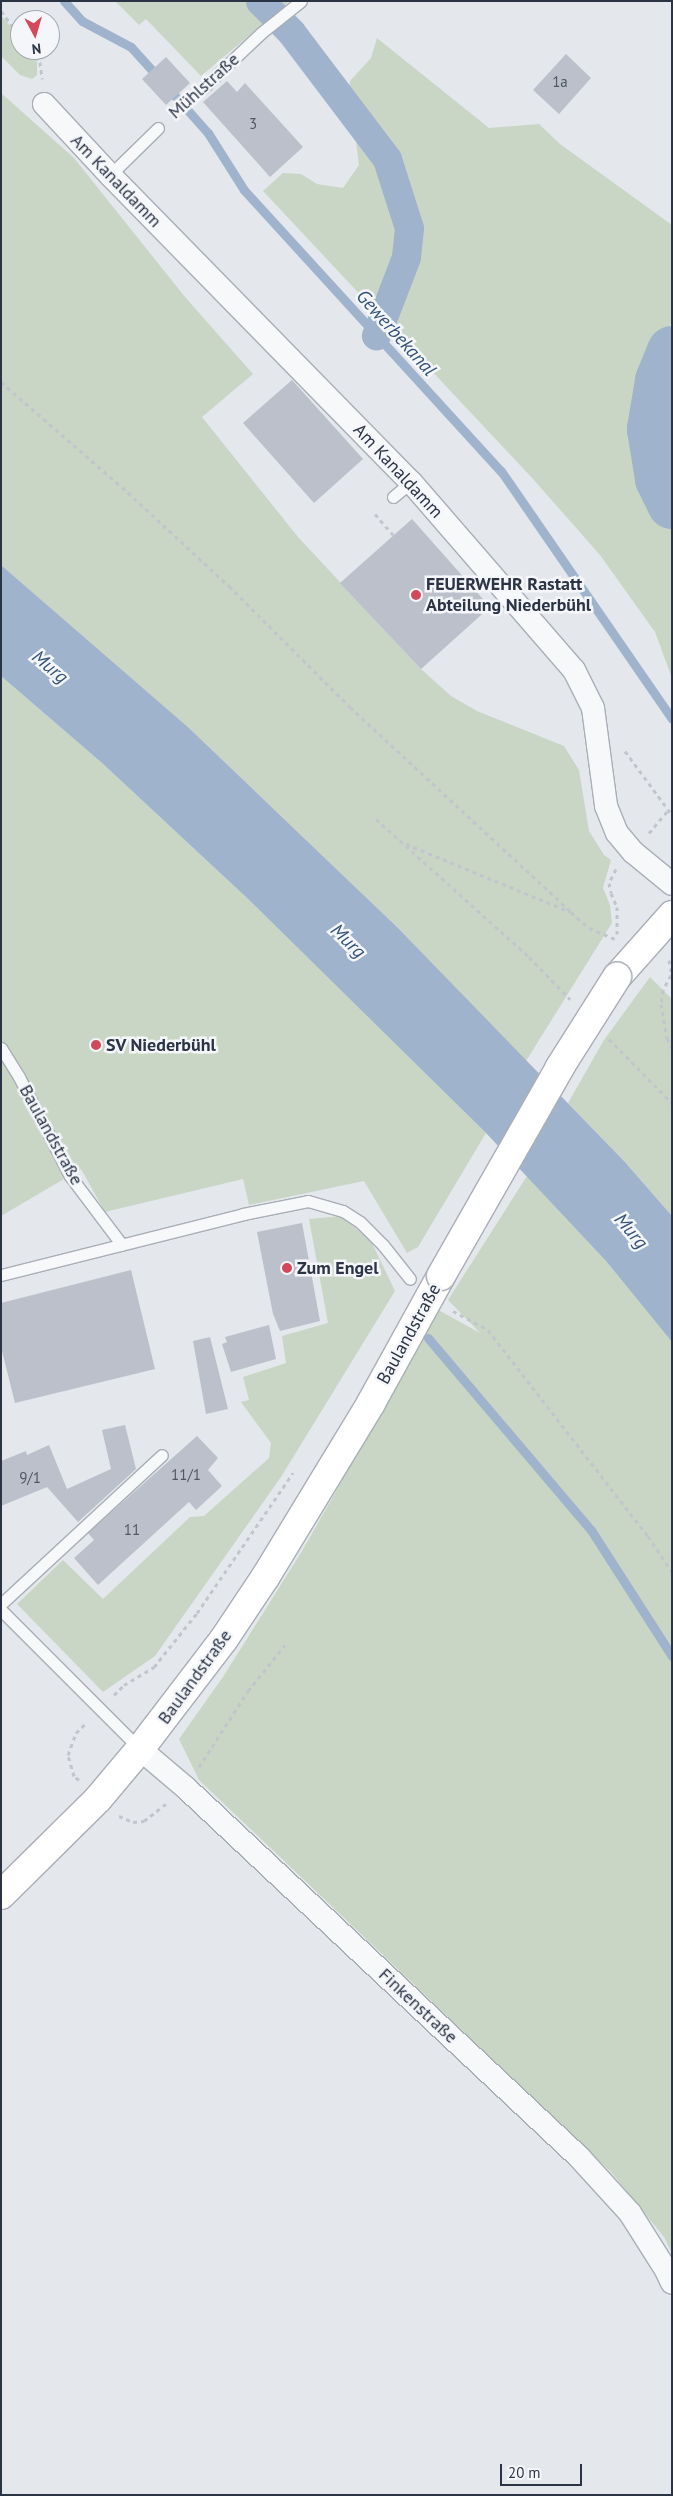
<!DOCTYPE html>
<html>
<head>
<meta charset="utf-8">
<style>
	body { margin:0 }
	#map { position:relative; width:673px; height:2496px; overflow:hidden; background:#e4e7ec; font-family:"PT Sans",sans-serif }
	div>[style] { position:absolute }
	.green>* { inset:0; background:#c9d6c5 }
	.water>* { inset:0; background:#9fb4cc }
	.stream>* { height:9px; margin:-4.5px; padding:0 4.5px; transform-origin:4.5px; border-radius:4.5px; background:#9fb4cc }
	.canal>* { height:29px; margin:-14.5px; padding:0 14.5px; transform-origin:14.5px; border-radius:14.5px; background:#9fb4cc }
	.river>* { height:50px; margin:-25px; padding:0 25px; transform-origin:25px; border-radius:25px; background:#9fb4cc }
	.building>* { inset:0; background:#bbc0ca }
	.path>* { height:3px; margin-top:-1.5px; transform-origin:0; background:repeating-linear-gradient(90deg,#c2c5cb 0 4px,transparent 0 8px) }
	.roads { filter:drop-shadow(1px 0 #a9aeb7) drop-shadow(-1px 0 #a9aeb7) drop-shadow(0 1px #a9aeb7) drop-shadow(0 -1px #a9aeb7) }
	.lane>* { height:11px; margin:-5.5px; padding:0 5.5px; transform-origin:5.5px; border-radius:5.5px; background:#f7f8fa }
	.street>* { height:22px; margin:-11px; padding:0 11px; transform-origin:11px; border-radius:11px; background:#f7f8fa }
	.secondary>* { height:28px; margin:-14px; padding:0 14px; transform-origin:14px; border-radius:14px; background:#fff }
	.bridges { filter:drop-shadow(1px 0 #a9aeb7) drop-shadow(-1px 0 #a9aeb7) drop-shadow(0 1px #a9aeb7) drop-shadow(0 -1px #a9aeb7) }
	.secondary-bridge>* { height:28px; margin:-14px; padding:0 14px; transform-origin:14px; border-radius:14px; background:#fff }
	.dots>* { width:14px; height:14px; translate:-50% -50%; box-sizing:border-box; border:2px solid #f4f6f9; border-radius:50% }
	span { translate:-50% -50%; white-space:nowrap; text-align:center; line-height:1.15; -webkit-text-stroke:5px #f4f6f9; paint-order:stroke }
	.number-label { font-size:15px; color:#4f5766 }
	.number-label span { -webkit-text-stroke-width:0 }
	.street-label { font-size:18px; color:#2b3445 }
	.poi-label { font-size:18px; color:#2b3445; font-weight:700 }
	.left { translate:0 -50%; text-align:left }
	.water-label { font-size:19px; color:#34527a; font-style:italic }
	.frame { position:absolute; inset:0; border:2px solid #2b3445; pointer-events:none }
	.north { position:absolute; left:10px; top:10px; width:50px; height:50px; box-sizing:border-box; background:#f4f6f9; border:1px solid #a4a8b1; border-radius:50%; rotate:174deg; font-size:14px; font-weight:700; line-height:20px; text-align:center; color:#2b3445 }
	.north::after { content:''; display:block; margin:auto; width:18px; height:22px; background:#d1495b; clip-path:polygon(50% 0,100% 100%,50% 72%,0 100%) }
	.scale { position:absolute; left:500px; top:2464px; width:82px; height:22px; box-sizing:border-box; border:2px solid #2b3445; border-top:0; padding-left:6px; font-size:15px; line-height:18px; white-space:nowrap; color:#2b3445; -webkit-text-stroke:4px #f4f6f9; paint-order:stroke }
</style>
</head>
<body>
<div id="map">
	<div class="green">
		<div style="clip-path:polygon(115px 1px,290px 1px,201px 76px,146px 19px,139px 25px)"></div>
		<div style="clip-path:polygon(1px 15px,20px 38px,20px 50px,29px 50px,37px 62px,37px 75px,32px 79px,20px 75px,1px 56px)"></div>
		<div style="clip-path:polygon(377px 38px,489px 128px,539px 124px,560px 144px,672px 225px,672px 321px,648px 377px,638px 423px,642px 462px,657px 501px,672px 527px,672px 678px,655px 632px,600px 555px,533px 479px,263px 191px,283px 173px,301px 174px,317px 184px,343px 188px,359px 165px,355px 134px,347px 104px,350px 81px,371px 58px)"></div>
		<div style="clip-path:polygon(1px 93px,74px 158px,185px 297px,253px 374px,202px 417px,298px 537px,421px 669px,451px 696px,477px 711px,564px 746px,579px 770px,589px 831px,604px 855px,611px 860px,603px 888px,610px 905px,612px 923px,526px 1061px,397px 927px,189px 728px,1px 565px)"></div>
		<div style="clip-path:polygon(1px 676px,102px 763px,246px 897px,486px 1133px,418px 1247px,407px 1253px,364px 1181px,249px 1205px,243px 1179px,105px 1212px,81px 1169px,1px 1216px)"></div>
		<div style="clip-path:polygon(650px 977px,672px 999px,672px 1216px,624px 1161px,568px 1103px,604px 1040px)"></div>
		<div style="clip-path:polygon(527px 1176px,606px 1261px,672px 1342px,672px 2253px,664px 2237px,611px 2172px,199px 1780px,179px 1739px,223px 1677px,302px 1551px,376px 1421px,435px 1308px,480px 1333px,448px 1300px)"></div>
		<div style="clip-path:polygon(341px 1216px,371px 1241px,395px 1291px,281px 1477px,155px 1656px,103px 1692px,17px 1604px,63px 1560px,103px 1599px,190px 1517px,204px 1516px,269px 1458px,271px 1443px,241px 1402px,249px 1400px,243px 1377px,286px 1363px,282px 1336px,328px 1323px,309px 1219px)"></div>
	</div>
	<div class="water">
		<div style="clip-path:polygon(1px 565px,189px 728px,397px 927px,624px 1161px,672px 1216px,672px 1342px,606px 1261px,486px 1133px,246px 897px,102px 763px,1px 676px)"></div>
	</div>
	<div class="stream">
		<div style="left:64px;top:1px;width:27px;rotate:48deg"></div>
		<div style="left:82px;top:21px;width:55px;rotate:28deg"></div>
		<div style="left:131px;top:47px;width:42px;rotate:47.9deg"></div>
		<div style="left:168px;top:88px;width:60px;rotate:48.4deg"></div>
		<div style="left:208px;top:133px;width:67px;rotate:57.7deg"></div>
		<div style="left:244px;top:190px;width:381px;rotate:47.6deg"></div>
		<div style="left:501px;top:471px;width:301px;rotate:55.4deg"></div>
		<div style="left:428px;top:1338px;width:252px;rotate:49.7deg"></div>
		<div style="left:591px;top:1530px;width:150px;rotate:57.3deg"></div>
	</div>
	<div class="canal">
		<div style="left:260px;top:1px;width:44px;rotate:45deg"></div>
		<div style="left:291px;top:32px;width:159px;rotate:52.9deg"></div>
		<div style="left:387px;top:159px;width:72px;rotate:72.3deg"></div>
		<div style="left:409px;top:228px;width:29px;rotate:96deg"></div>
		<div style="left:406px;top:257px;width:84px;rotate:111deg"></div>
	</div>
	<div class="river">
		<div style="left:672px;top:351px;width:32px;rotate:112deg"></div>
		<div style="left:660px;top:381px;width:49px;rotate:99.5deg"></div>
		<div style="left:652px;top:429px;width:51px;rotate:80.9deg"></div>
		<div style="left:660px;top:479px;width:28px;rotate:64deg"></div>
	</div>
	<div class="building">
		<div style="clip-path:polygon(566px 54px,591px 78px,559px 114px,533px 90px)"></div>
		<div style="clip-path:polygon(166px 57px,190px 83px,166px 105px,142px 79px)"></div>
		<div style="clip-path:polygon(227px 81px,237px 92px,245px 83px,303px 147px,270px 177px,203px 102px)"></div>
		<div style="clip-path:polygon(292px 380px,363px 459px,314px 503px,243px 423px)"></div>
		<div style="clip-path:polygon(412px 519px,490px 607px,421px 669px,340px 583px)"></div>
		<div style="clip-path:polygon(302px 1223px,320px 1321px,280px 1331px,273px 1314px,257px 1232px)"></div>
		<div style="clip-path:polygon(131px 1270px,155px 1369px,15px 1403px,1px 1347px,1px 1303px)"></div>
		<div style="clip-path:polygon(269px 1325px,276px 1359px,231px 1372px,222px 1344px,227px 1342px,225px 1337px)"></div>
		<div style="clip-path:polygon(210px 1337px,228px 1409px,206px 1414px,193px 1341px)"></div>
		<div style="clip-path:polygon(125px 1425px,136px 1469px,78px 1522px,47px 1487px,1px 1506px,1px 1461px,26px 1451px,27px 1455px,49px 1445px,67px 1489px,111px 1469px,102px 1430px)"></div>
		<div style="clip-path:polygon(197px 1436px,218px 1458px,208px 1470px,222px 1486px,196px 1510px,189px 1502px,98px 1585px,74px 1558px,94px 1540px,88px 1533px)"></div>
	</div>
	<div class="path">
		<div style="left:1px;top:11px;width:31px;rotate:53deg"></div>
		<div style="left:31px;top:50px;width:15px;rotate:53deg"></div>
		<div style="left:40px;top:62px;width:17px;rotate:83deg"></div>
		<div style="left:171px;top:116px;width:24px;rotate:-42deg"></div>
		<div style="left:1px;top:382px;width:160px;rotate:41deg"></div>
		<div style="left:122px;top:487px;width:146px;rotate:42.8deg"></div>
		<div style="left:229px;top:586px;width:171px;rotate:45deg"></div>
		<div style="left:350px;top:707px;width:301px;rotate:42.8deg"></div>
		<div style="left:375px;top:514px;width:28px;rotate:49deg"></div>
		<div style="left:625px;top:751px;width:79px;rotate:53.7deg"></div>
		<div style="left:376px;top:819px;width:206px;rotate:42deg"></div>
		<div style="left:529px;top:957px;width:59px;rotate:45.7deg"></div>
		<div style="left:649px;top:833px;width:30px;rotate:-50deg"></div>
		<div style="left:406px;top:844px;width:178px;rotate:22.4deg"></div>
		<div style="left:571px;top:912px;width:24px;rotate:42deg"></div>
		<div style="left:589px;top:928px;width:28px;rotate:23deg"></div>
		<div style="left:616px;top:869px;width:16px;rotate:117deg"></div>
		<div style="left:609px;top:883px;width:10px;rotate:79deg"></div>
		<div style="left:611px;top:893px;width:15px;rotate:67deg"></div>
		<div style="left:617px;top:907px;width:27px;rotate:90deg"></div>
		<div style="left:669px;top:960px;width:16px;rotate:79deg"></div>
		<div style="left:671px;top:975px;width:17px;rotate:118deg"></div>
		<div style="left:663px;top:990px;width:14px;rotate:98deg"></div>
		<div style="left:661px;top:1004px;width:35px;rotate:80deg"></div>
		<div style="left:667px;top:1038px;width:11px;rotate:63deg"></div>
		<div style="left:609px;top:1039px;width:90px;rotate:45.5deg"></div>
		<div style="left:453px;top:1311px;width:40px;rotate:28deg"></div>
		<div style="left:488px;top:1330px;width:261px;rotate:52.2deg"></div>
		<div style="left:648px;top:1536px;width:43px;rotate:56.3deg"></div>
		<div style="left:114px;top:1695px;width:14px;rotate:-45deg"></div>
		<div style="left:124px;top:1685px;width:35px;rotate:-31deg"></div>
		<div style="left:154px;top:1667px;width:69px;rotate:-51.5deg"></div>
		<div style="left:197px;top:1613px;width:170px;rotate:-55.6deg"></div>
		<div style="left:199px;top:1767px;width:90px;rotate:-57.2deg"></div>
		<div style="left:248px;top:1691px;width:59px;rotate:-51.2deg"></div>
		<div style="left:79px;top:1780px;width:6px;rotate:-141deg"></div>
		<div style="left:74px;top:1776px;width:22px;rotate:-106deg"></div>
		<div style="left:68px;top:1755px;width:23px;rotate:-70deg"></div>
		<div style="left:76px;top:1733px;width:14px;rotate:-45deg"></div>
		<div style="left:119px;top:1816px;width:15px;rotate:23deg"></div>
		<div style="left:133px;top:1822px;width:11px;rotate:-5deg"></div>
		<div style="left:144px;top:1821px;width:29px;rotate:-38deg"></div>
	</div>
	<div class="roads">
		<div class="lane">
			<div style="left:203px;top:88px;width:80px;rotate:-43.5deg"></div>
			<div style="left:261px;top:33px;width:51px;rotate:-38.7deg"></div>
			<div style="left:110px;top:175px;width:67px;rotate:-44.4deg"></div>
			<div style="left:393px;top:497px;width:23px;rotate:-40deg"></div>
			<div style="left:1px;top:1048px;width:34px;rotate:58deg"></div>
			<div style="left:19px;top:1077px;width:111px;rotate:62.7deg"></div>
			<div style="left:70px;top:1176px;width:86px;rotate:53deg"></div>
			<div style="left:1px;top:1275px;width:250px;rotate:-14.1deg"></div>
			<div style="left:243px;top:1214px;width:66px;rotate:-11.3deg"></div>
			<div style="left:308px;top:1201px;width:36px;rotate:16deg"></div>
			<div style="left:343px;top:1211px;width:20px;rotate:33deg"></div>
			<div style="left:360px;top:1222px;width:33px;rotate:45deg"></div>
			<div style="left:383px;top:1245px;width:43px;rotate:51.5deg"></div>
			<div style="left:1px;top:1604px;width:219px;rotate:-42.8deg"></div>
			<div style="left:1px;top:1610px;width:197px;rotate:45deg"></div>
		</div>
		<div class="street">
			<div style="left:44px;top:104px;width:97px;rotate:47.1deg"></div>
			<div style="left:110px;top:175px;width:430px;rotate:45.6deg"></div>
			<div style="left:411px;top:482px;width:249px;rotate:49.1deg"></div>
			<div style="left:574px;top:670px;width:42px;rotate:63.4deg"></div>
			<div style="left:593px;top:708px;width:99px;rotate:82.4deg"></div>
			<div style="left:606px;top:806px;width:29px;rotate:68deg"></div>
			<div style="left:617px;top:833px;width:25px;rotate:50deg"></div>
			<div style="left:633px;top:852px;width:50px;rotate:39.4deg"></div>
			<div style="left:140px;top:1749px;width:60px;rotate:40.3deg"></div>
			<div style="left:186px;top:1788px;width:539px;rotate:43.2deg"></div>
			<div style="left:579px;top:2157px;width:76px;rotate:47.7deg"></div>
			<div style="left:630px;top:2213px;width:67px;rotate:57.7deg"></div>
			<div style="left:666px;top:2270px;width:14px;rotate:65deg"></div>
		</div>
		<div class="secondary">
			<div style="left:617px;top:977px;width:83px;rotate:-48.4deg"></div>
			<div style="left:1px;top:1895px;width:136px;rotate:-44.7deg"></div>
			<div style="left:98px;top:1799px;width:65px;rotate:-50deg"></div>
			<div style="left:140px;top:1749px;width:138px;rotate:-52.6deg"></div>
			<div style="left:224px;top:1639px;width:76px;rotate:-56.3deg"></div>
			<div style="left:266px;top:1576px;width:202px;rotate:-58.7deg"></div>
			<div style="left:371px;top:1403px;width:145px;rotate:-61.1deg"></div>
		</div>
	</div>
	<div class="bridges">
		<div class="secondary-bridge">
			<div style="left:441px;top:1276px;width:241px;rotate:-60.3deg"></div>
			<div style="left:560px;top:1067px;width:107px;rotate:-57.7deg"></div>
		</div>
	</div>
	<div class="dots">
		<div style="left:416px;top:595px;background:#d1495b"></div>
		<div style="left:96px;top:1045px;background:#d1495b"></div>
		<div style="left:287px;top:1268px;background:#d1495b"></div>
	</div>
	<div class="number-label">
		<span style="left:560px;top:82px">1a</span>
		<span style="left:253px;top:124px">3</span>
		<span style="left:186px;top:1475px">11/1</span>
		<span style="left:30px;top:1478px">9/1</span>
		<span style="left:132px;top:1530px">11</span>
	</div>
	<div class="street-label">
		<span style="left:204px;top:86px;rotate:-42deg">Mühlstraße</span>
		<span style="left:116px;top:181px;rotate:46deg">Am Kanaldamm</span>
		<span style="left:398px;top:471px;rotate:47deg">Am Kanaldamm</span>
		<span style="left:51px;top:1135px;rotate:61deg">Baulandstraße</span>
		<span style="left:409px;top:1334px;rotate:-61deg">Baulandstraße</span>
		<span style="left:195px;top:1677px;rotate:-54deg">Baulandstraße</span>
		<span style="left:418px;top:2006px;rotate:43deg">Finkenstraße</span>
	</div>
	<div class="poi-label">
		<span class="left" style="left:426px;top:595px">FEUERWEHR Rastatt<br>Abteilung Niederbühl</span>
		<span class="left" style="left:106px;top:1045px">SV Niederbühl</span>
		<span class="left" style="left:297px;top:1268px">Zum Engel</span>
	</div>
	<div class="water-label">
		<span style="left:396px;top:333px;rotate:48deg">Gewerbekanal</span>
		<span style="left:50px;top:667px;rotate:40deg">Murg</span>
		<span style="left:348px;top:941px;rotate:44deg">Murg</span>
		<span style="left:631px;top:1231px;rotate:50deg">Murg</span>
	</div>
	<div class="frame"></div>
	<div class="north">N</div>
	<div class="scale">20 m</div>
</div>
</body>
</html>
